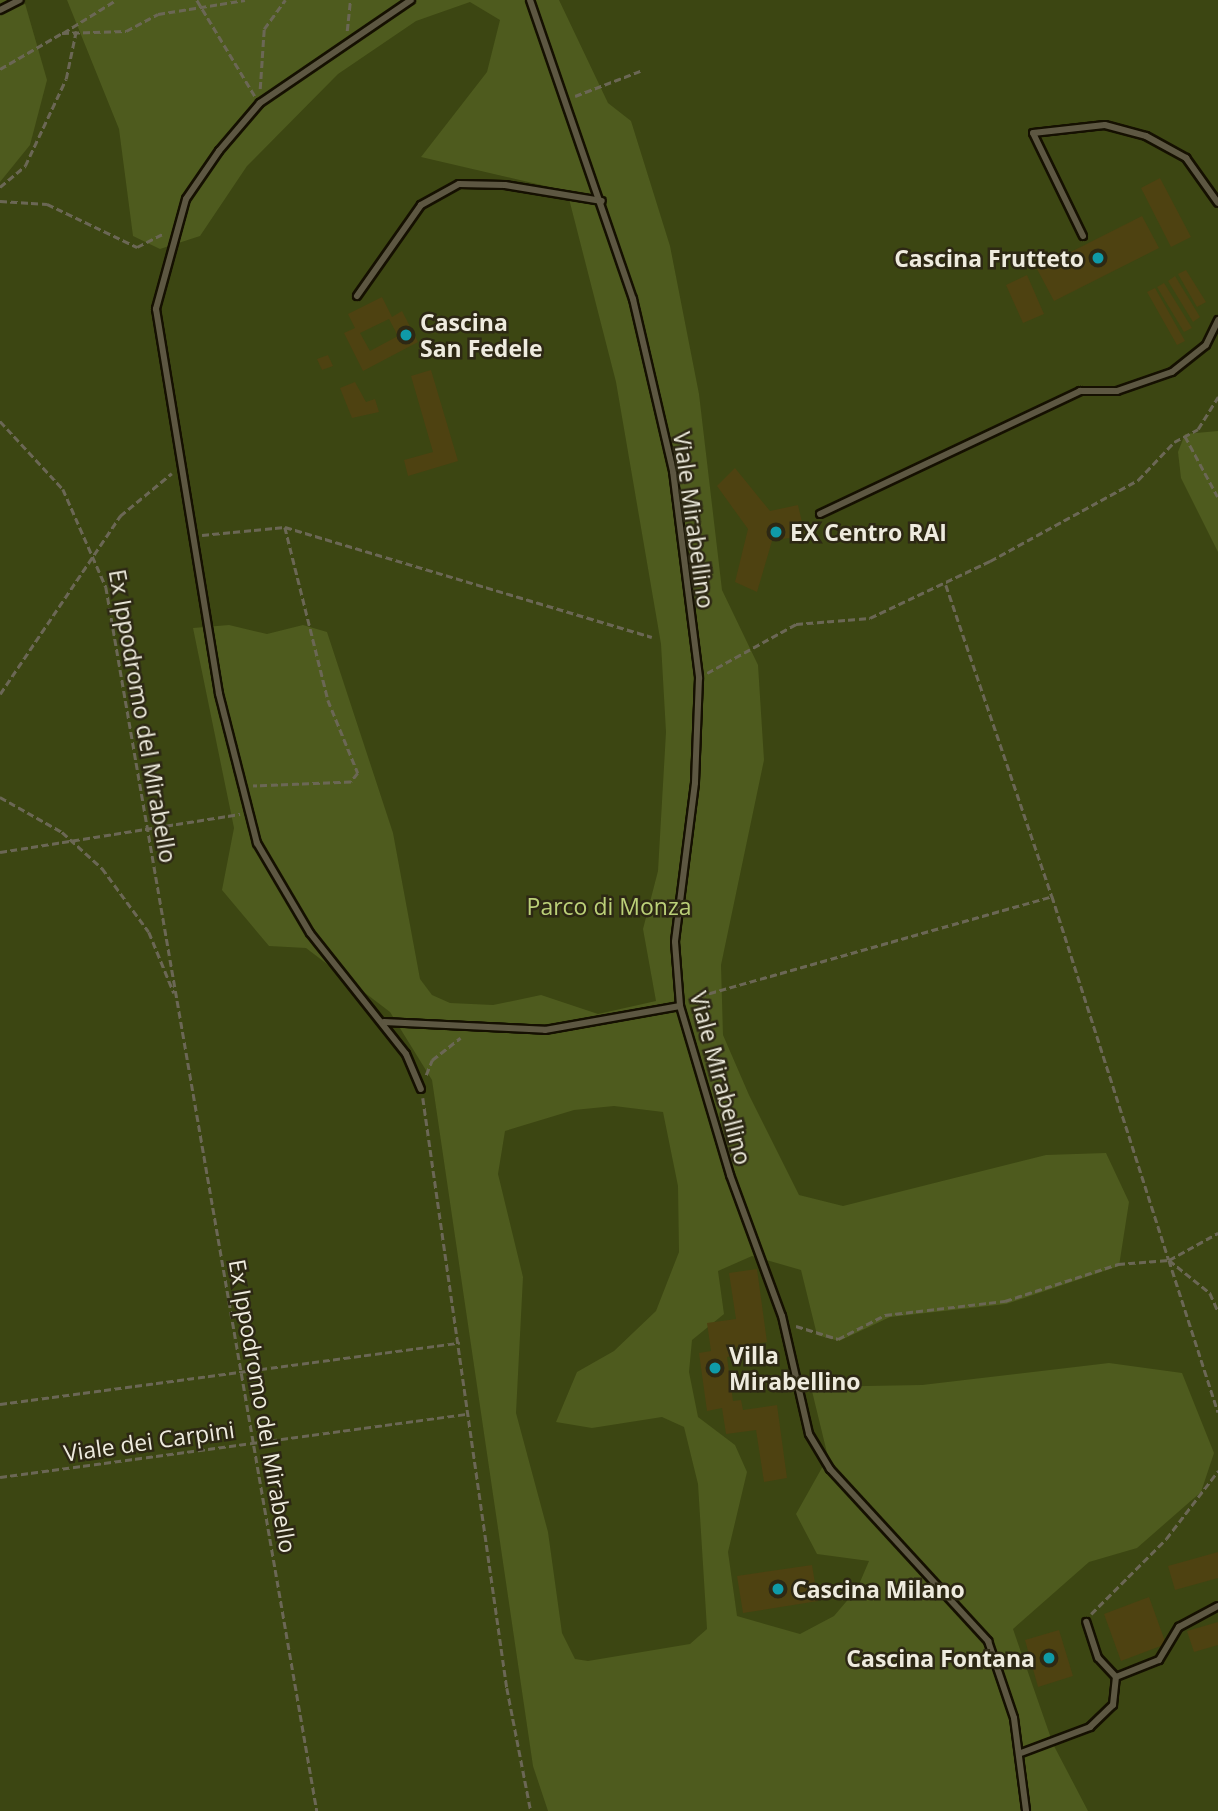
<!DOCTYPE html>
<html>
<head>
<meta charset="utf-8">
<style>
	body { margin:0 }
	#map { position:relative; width:1218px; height:1811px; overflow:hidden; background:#2d2814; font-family:"Open Sans",sans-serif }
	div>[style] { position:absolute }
	.green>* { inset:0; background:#3c4612 }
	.forest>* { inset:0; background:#4e5b1e }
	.building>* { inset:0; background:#4e4211 }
	.path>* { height:2.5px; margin-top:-1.25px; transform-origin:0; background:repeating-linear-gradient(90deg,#6b6755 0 7px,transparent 0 10.5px) }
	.roads { filter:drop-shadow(2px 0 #151001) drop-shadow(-2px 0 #151001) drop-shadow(0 2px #151001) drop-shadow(0 -2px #151001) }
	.service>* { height:6px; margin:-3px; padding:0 3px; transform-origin:3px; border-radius:3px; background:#5d5742 }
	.dots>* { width:19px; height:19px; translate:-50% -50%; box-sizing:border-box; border:4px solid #2d2814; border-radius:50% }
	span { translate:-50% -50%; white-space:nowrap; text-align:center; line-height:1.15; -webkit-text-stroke:5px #2d2814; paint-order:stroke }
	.poi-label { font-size:23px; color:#eeebde; font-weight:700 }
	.right { translate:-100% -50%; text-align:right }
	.left { translate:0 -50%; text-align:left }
	.street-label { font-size:23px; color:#eeebde }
	.park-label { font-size:23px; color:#bbd078 }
</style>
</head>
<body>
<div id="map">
	<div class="green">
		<div style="clip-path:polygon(0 0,1218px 0,1218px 1811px,0 1811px)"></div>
	</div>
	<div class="forest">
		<div style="clip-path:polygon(0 0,24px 0,47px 80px,30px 145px,0 182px)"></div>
		<div style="clip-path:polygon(evenodd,67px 0,559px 0,608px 103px,631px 121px,670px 246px,699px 394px,722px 590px,758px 665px,764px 760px,721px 965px,723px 1035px,749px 1095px,799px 1195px,843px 1206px,1046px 1155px,1106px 1153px,1129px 1202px,1119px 1266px,1006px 1304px,890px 1317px,839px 1341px,817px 1335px,801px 1270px,752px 1256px,718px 1271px,724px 1314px,692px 1340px,689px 1372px,698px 1417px,735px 1445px,747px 1472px,728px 1552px,737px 1616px,800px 1634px,834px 1616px,857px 1589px,869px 1561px,817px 1554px,796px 1514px,828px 1457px,811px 1387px,922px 1385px,1109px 1363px,1182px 1373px,1214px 1453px,1201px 1492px,1137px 1548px,1089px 1562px,1013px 1629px,1053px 1744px,1088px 1811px,548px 1811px,533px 1766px,432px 1080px,390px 1012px,306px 948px,269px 946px,222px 890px,234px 828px,193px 628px,229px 625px,267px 634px,303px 625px,327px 632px,393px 833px,420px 979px,432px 995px,450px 1003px,493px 1005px,541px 995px,598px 1014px,656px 1001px,643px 929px,658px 871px,666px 732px,661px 644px,616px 382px,567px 191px,421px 157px,487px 72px,500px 20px,470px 2px,416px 21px,338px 74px,247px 166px,200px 236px,160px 249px,133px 236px,119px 129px,67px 0,614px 1106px,663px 1112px,678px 1186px,679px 1252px,656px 1311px,614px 1351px,577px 1372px,556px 1422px,592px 1428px,662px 1417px,684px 1427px,698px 1484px,707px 1629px,690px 1644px,588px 1661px,575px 1659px,562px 1633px,548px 1532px,516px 1413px,523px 1277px,498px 1174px,505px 1131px,574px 1110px,614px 1106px)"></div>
		<div style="clip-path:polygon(1218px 431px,1218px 552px,1181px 478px,1178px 452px,1185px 434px)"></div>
	</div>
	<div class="building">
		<div style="clip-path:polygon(1160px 178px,1191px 237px,1171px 247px,1141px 188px)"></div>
		<div style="clip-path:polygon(1142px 216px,1159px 248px,1054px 301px,1037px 269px)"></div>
		<div style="clip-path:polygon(1186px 270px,1206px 302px,1197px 307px,1178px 274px)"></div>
		<div style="clip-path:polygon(1027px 275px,1044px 314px,1023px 323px,1006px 285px)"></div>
		<div style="clip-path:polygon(1175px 276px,1200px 317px,1193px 322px,1168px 281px)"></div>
		<div style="clip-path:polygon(1164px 283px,1192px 328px,1184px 332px,1157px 287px)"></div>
		<div style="clip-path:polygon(1155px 288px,1185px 341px,1177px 345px,1147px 292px)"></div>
		<div style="clip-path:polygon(evenodd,382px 297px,392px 317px,402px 311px,418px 342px,363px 371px,344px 333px,355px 328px,348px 314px,382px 297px,389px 319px,398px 336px,370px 351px,360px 333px,389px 319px)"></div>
		<div style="clip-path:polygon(328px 355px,333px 366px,322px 370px,317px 359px)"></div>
		<div style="clip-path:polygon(431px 370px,458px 461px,408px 476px,404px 460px,433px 452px,411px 376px)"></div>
		<div style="clip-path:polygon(355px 382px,366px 402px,375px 399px,379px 412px,352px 418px,340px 388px)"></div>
		<div style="clip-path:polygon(735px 468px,770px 511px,798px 505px,805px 535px,772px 541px,757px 592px,735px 582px,748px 529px,717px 486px)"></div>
		<div style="clip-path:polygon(757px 1269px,767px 1342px,736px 1347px,737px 1355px,727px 1357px,733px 1401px,741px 1400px,743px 1410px,777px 1405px,787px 1478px,764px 1482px,756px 1430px,726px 1434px,722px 1408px,707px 1411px,699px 1353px,711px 1351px,707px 1323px,736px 1319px,729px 1273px)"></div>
		<div style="clip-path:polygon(1218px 1552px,1218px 1578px,1175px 1590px,1168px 1566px)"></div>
		<div style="clip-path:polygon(812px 1565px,818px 1601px,743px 1613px,737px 1576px)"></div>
		<div style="clip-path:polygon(1149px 1597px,1166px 1644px,1121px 1661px,1104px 1614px)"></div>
		<div style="clip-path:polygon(1218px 1622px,1218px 1645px,1194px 1652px,1187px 1631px)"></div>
		<div style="clip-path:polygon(1059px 1630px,1073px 1676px,1038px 1687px,1025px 1640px)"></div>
	</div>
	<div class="path">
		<div style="left:197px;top:0;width:112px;rotate:58.9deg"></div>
		<div style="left:347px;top:31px;width:31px;rotate:-84deg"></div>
		<div style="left:63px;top:33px;width:62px;rotate:-31.9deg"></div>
		<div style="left:0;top:69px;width:72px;rotate:-30.1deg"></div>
		<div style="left:62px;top:33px;width:64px;rotate:-1.8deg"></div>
		<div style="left:126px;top:31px;width:36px;rotate:-28deg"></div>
		<div style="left:158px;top:14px;width:88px;rotate:-9.1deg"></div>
		<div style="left:260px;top:89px;width:60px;rotate:-86.2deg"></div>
		<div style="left:264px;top:29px;width:36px;rotate:-54deg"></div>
		<div style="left:575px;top:96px;width:70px;rotate:-21deg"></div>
		<div style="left:0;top:187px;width:33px;rotate:-40deg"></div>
		<div style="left:25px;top:166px;width:96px;rotate:-64.8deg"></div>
		<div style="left:66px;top:79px;width:49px;rotate:-78.2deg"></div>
		<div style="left:0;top:201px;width:47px;rotate:3.7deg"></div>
		<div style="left:47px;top:204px;width:100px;rotate:25.5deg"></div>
		<div style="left:137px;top:247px;width:31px;rotate:-27deg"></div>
		<div style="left:0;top:421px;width:93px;rotate:47.2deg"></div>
		<div style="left:63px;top:489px;width:107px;rotate:66.3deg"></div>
		<div style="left:106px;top:587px;width:1242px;rotate:80.22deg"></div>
		<div style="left:1185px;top:436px;width:69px;rotate:61.6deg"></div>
		<div style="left:285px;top:527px;width:383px;rotate:16.7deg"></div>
		<div style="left:202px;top:535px;width:83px;rotate:-5.5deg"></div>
		<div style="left:285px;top:527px;width:178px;rotate:76deg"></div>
		<div style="left:328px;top:700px;width:79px;rotate:67.7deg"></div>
		<div style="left:358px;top:773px;width:11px;rotate:128deg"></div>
		<div style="left:351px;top:782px;width:98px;rotate:177.7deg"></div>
		<div style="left:946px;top:585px;width:329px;rotate:71.2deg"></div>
		<div style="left:707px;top:673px;width:102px;rotate:-28.8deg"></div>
		<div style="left:796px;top:624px;width:74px;rotate:-4.6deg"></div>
		<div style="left:870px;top:618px;width:133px;rotate:-25.4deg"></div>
		<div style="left:990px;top:561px;width:169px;rotate:-28.7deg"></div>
		<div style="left:1138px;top:480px;width:52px;rotate:-46.5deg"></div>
		<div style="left:1174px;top:442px;width:27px;rotate:-28deg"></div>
		<div style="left:1198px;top:429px;width:38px;rotate:-58deg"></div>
		<div style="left:0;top:694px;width:215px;rotate:-56deg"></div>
		<div style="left:120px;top:516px;width:67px;rotate:-39.6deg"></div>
		<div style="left:0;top:797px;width:71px;rotate:29.4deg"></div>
		<div style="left:62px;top:832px;width:54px;rotate:42deg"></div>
		<div style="left:102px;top:868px;width:79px;rotate:53.7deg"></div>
		<div style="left:149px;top:932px;width:66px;rotate:67.7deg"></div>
		<div style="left:0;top:852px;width:243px;rotate:-9deg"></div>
		<div style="left:689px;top:999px;width:377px;rotate:-15.8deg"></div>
		<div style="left:1052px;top:896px;width:382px;rotate:72.2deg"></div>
		<div style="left:1169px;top:1260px;width:56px;rotate:-28.9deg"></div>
		<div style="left:426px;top:1075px;width:16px;rotate:-68deg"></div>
		<div style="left:432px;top:1060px;width:36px;rotate:-38deg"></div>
		<div style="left:423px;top:1098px;width:596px;rotate:81.9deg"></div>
		<div style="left:507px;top:1688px;width:125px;rotate:79deg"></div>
		<div style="left:1169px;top:1260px;width:160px;rotate:72.1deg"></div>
		<div style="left:796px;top:1326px;width:44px;rotate:17.2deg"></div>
		<div style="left:838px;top:1339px;width:53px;rotate:-27.1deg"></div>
		<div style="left:885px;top:1315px;width:121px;rotate:-6.7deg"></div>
		<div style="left:1005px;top:1301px;width:119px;rotate:-18.1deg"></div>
		<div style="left:1118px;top:1264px;width:51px;rotate:-4.5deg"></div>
		<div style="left:1169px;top:1260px;width:53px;rotate:38.8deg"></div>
		<div style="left:1210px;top:1293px;width:20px;rotate:66deg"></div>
		<div style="left:0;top:1404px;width:464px;rotate:-7.6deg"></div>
		<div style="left:0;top:1477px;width:473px;rotate:-7.7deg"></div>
		<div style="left:1091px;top:1614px;width:106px;rotate:-45deg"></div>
		<div style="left:1166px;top:1539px;width:86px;rotate:-52.6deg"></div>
	</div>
	<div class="roads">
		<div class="service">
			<div style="left:411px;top:0;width:183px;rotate:145.7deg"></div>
			<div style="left:260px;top:103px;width:63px;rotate:130.5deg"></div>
			<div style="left:219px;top:151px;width:58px;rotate:124.5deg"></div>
			<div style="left:186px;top:199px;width:114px;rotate:105.3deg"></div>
			<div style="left:156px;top:309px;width:390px;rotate:80.7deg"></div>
			<div style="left:219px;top:694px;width:154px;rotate:75.7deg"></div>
			<div style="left:257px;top:843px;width:104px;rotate:59.5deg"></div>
			<div style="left:310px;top:933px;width:154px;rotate:51.6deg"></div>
			<div style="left:406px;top:1054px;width:38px;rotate:67deg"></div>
			<div style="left:530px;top:0;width:316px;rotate:71deg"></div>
			<div style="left:633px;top:299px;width:177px;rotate:76.9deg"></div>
			<div style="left:673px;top:471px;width:209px;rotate:82.8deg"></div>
			<div style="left:699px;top:678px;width:105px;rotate:92.2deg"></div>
			<div style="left:695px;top:783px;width:160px;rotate:97.2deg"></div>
			<div style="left:675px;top:942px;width:64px;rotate:85.5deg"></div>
			<div style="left:680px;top:1006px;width:176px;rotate:73.5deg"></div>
			<div style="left:730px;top:1175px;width:150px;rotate:69.8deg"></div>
			<div style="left:782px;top:1316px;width:121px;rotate:77.1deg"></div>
			<div style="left:809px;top:1434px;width:41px;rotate:59deg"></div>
			<div style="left:830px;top:1469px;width:234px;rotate:47.4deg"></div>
			<div style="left:988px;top:1641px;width:81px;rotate:71.3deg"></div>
			<div style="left:1014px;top:1718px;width:94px;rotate:82.6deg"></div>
			<div style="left:0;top:10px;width:22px;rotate:-27deg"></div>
			<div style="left:1083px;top:236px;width:114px;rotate:-115.9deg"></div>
			<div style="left:1033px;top:133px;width:72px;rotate:-6.3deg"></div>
			<div style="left:1105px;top:125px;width:42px;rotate:15deg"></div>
			<div style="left:1146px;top:136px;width:46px;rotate:28.8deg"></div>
			<div style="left:1186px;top:158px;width:55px;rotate:54.6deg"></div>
			<div style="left:357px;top:296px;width:111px;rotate:-54.9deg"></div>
			<div style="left:421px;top:205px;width:43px;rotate:-28.9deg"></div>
			<div style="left:459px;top:184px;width:46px;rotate:1.2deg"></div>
			<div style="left:505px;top:185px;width:98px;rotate:9.4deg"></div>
			<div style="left:820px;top:514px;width:288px;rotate:-25.3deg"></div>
			<div style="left:1080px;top:391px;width:37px"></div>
			<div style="left:1117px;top:391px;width:58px;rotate:-19.1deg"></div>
			<div style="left:1172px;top:372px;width:43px;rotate:-38.5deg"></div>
			<div style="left:1206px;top:345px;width:28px;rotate:-64deg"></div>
			<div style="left:384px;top:1022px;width:161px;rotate:2.8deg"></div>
			<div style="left:545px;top:1030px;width:137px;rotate:-10.1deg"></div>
			<div style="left:1116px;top:1677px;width:46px;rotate:-21.6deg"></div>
			<div style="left:1159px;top:1660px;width:39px;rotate:-59deg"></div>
			<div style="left:1179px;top:1627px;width:44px;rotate:-28.3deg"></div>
			<div style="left:1021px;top:1753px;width:74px;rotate:-20.6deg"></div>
			<div style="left:1090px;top:1727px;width:32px;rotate:-44deg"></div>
			<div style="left:1113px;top:1705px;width:28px;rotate:-84deg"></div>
			<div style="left:1116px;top:1677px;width:26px;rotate:-133deg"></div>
			<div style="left:1098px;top:1658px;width:38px;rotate:-108deg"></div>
		</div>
	</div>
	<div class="dots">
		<div style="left:1098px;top:258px;background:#0f9aa8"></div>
		<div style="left:406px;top:335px;background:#0f9aa8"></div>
		<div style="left:776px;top:532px;background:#0f9aa8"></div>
		<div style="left:715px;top:1368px;background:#0f9aa8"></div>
		<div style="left:778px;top:1589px;background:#0f9aa8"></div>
		<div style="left:1049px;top:1658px;background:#0f9aa8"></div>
	</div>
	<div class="poi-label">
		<span class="right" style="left:1084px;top:258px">Cascina Frutteto</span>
		<span class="left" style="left:420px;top:335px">Cascina<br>San Fedele</span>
		<span class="left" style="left:790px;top:532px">EX Centro RAI</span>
		<span class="left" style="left:729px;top:1368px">Villa<br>Mirabellino</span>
		<span class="left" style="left:792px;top:1589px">Cascina Milano</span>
		<span class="right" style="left:1035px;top:1658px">Cascina Fontana</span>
	</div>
	<div class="street-label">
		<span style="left:694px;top:520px;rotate:82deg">Viale Mirabellino</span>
		<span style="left:143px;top:716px;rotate:80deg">Ex Ippodromo del Mirabello</span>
		<span style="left:721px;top:1078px;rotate:75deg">Viale Mirabellino</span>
		<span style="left:263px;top:1406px;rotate:80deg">Ex Ippodromo del Mirabello</span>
		<span style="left:149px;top:1441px;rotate:-8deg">Viale dei Carpini</span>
	</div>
	<div class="park-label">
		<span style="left:609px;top:906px">Parco di Monza</span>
	</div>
</div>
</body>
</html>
